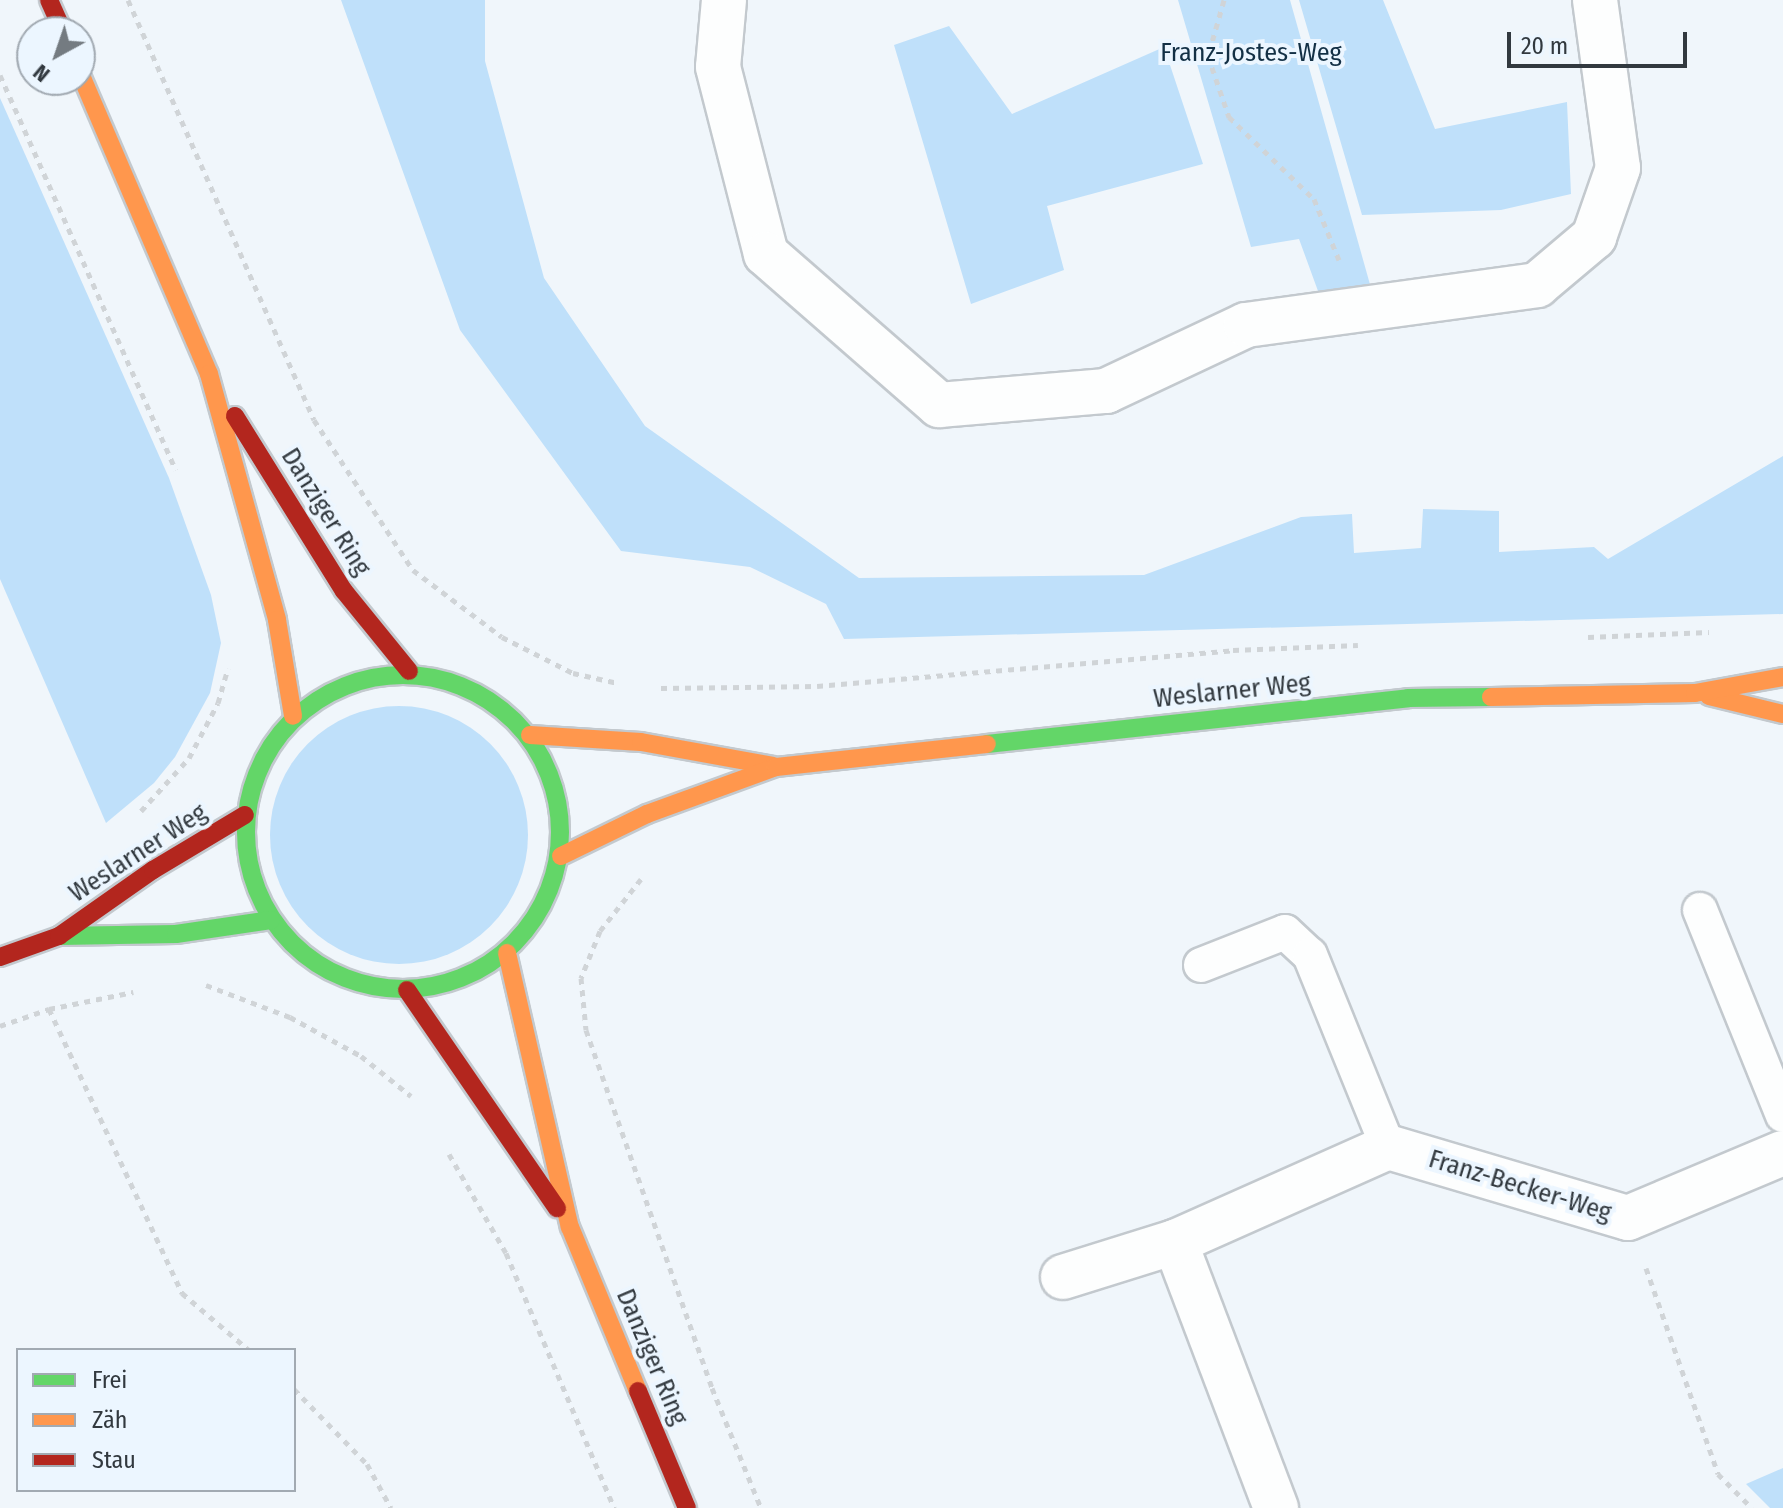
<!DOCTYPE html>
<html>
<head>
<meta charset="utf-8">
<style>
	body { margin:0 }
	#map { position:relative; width:1783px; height:1508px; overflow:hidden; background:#f0f6fb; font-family:"Fira Sans Condensed",sans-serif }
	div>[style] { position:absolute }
	.green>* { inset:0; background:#bfe0fa }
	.round { border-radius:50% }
	.path>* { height:5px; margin-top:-2.5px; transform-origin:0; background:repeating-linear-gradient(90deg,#d0d4d7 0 6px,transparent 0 12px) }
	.roads { filter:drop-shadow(2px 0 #c3c9ce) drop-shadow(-2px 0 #c3c9ce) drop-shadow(0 2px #c3c9ce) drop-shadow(0 -2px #c3c9ce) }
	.lane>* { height:34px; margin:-17px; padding:0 17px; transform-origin:17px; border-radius:17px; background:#fdfefe }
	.street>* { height:44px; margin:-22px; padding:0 22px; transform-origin:22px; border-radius:22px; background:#fdfefe }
	.fast>* { height:18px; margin:-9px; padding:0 9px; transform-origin:9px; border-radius:9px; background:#63d668 }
	.fast>.ring { margin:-9px; padding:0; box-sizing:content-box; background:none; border:18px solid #63d668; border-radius:50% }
	.slow>* { height:18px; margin:-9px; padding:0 9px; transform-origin:9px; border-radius:9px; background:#ff974d }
	.jam>* { height:18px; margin:-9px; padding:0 9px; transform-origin:9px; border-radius:9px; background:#b3261e }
	span { translate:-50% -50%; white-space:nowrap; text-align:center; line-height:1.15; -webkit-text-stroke:8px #ecf6ff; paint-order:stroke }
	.park-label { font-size:26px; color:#133045 }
	.street-label { font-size:26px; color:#32393f }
	.legend { position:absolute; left:16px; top:1348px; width:280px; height:144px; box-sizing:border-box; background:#ecf6ff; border:2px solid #a2aab2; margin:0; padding:10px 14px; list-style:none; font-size:24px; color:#32393f }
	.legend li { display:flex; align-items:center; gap:16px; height:40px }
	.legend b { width:40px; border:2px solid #a2aab2 }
	.north { position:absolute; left:16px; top:16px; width:80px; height:80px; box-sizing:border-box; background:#ecf6ff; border:2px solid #a2aab2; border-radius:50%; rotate:220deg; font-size:22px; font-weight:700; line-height:32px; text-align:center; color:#32393f }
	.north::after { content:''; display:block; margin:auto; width:28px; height:36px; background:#747b81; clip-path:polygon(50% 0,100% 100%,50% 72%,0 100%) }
	.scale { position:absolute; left:1507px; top:32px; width:180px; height:36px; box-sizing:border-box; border:4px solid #32393f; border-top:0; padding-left:10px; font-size:24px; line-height:28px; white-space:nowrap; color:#32393f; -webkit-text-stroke:6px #ecf6ff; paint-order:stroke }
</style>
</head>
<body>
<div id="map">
	<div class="green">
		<div style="clip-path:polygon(341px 0,485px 0,485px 61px,544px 278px,645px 426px,859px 578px,1144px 575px,1301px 517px,1352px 514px,1354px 553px,1421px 548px,1423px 509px,1499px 511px,1499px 552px,1594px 547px,1608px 559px,1783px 456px,1783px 614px,844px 639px,826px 604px,750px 567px,621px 551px,460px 330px)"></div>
		<div style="clip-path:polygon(1178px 0,1290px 0,1371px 288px,1318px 291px,1299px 239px,1251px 247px)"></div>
		<div style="clip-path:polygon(1299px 0,1383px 0,1435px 129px,1567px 102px,1571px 194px,1501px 210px,1362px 215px)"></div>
		<div style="clip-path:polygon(949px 26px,1012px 114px,1164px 47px,1203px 164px,1047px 206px,1064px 270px,971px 304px,894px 45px)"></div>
		<div style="clip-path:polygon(0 98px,169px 478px,211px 595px,221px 643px,210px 693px,175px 757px,154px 783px,106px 823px,0 579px)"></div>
		<div class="round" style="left:270px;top:706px;width:258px;height:258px"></div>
		<div style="clip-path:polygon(1783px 1468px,1783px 1508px,1770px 1508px,1746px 1484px)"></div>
	</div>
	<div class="path">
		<div style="left:128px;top:0;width:459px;rotate:66.1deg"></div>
		<div style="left:314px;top:420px;width:180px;rotate:56.6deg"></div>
		<div style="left:413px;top:570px;width:111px;rotate:37deg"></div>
		<div style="left:502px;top:637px;width:80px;rotate:26.9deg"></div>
		<div style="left:573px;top:673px;width:46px;rotate:12.5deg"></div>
		<div style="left:1224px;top:0;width:58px;rotate:105.9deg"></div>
		<div style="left:1208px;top:56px;width:65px;rotate:71deg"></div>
		<div style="left:1229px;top:117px;width:118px;rotate:44deg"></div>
		<div style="left:1314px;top:199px;width:66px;rotate:67.7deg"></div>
		<div style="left:0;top:75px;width:432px;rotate:66deg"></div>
		<div style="left:1588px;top:637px;width:121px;rotate:-2.4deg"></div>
		<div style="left:661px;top:688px;width:156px;rotate:-0.7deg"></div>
		<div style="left:817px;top:686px;width:418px;rotate:-4.9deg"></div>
		<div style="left:1233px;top:650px;width:125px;rotate:-2.3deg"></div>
		<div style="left:141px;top:811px;width:72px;rotate:-47.8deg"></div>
		<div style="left:189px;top:758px;width:62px;rotate:-62.2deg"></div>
		<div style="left:218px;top:703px;width:36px;rotate:-74deg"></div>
		<div style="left:641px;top:879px;width:66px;rotate:128.3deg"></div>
		<div style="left:600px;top:931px;width:51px;rotate:112deg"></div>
		<div style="left:581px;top:978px;width:52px;rotate:84.5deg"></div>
		<div style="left:586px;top:1030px;width:380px;rotate:70.6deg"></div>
		<div style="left:712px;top:1388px;width:130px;rotate:67.8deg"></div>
		<div style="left:206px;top:985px;width:90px;rotate:20.9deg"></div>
		<div style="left:290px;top:1017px;width:81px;rotate:28.8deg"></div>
		<div style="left:361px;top:1056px;width:64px;rotate:38.7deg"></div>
		<div style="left:49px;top:1009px;width:314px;rotate:64.9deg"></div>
		<div style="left:182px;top:1293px;width:88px;rotate:40.4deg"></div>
		<div style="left:0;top:1026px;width:52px;rotate:-19.1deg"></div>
		<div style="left:49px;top:1009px;width:86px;rotate:-11.4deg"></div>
		<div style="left:449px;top:1154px;width:114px;rotate:60.1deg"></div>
		<div style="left:506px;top:1253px;width:277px;rotate:67deg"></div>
		<div style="left:1646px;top:1268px;width:218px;rotate:70.7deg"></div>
		<div style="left:1718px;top:1474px;width:48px;rotate:45deg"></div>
		<div style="left:294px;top:1389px;width:105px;rotate:45.8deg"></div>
		<div style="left:367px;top:1464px;width:50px;rotate:61.4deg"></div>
	</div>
	<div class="roads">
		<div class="lane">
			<div style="left:1700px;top:910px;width:221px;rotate:68deg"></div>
			<div style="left:1201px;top:965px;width:90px;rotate:-21.4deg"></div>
			<div style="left:1285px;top:932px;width:34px;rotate:43deg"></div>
			<div style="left:1310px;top:955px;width:207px;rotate:67.9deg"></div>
		</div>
		<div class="street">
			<div style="left:724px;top:0;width:67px;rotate:95.1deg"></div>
			<div style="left:718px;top:67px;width:193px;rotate:75.6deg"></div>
			<div style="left:766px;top:254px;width:230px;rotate:41.1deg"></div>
			<div style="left:939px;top:405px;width:168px;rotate:-4.8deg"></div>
			<div style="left:1106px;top:391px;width:155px;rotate:-25.2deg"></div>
			<div style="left:1246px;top:325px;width:294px;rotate:-7.8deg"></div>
			<div style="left:1537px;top:285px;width:75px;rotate:-40.1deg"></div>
			<div style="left:1594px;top:237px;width:73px;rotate:-70.8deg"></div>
			<div style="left:1618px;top:168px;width:170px;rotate:-97.8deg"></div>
			<div style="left:1175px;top:1242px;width:285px;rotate:69.2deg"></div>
			<div style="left:1063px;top:1277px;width:117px;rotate:-17.4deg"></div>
			<div style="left:1175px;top:1242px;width:233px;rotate:-24deg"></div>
			<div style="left:1388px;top:1147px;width:250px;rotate:16.5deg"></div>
			<div style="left:1628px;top:1218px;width:168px;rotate:-22.8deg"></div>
		</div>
		<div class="fast">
			<div class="ring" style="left:246px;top:675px;width:296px;height:296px"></div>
			<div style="left:987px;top:744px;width:424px;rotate:-6.2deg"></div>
			<div style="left:1408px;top:698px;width:83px;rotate:-0.7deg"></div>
			<div style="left:59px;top:936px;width:117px;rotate:-1deg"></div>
			<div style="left:176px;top:934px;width:96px;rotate:-8.4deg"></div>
		</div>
		<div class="slow">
			<div style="left:80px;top:73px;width:327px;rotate:66.8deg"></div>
			<div style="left:209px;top:374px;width:255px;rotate:74.5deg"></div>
			<div style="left:277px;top:620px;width:97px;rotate:80.5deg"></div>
			<div style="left:1709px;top:696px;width:76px;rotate:13.7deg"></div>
			<div style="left:1491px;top:697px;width:204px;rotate:-1.1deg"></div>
			<div style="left:1695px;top:693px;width:89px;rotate:-10.3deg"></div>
			<div style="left:530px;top:735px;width:111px;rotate:3.6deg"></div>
			<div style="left:641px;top:742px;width:134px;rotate:10.3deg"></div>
			<div style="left:561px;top:856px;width:96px;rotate:-26deg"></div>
			<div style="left:647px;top:814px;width:137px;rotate:-20deg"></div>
			<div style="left:776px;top:767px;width:212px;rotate:-6.2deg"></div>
			<div style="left:507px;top:953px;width:281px;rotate:77.1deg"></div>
			<div style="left:570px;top:1227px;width:178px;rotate:67.5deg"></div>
		</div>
		<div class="jam">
			<div style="left:49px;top:0;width:35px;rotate:66deg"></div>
			<div style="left:235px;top:416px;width:206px;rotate:58.1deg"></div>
			<div style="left:344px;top:591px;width:103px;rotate:50.9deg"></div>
			<div style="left:0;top:957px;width:63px;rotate:-19.6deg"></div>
			<div style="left:59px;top:936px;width:115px;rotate:-35.1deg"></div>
			<div style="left:153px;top:870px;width:107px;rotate:-30.9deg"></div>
			<div style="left:407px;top:990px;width:265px;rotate:55.5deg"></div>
			<div style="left:638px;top:1391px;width:127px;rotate:67.3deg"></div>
		</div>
	</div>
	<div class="park-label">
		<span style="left:1251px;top:53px">Franz-Jostes-Weg</span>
	</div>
	<div class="street-label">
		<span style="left:326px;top:512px;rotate:58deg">Danziger Ring</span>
		<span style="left:1232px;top:691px;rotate:-6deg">Weslarner Weg</span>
		<span style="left:138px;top:853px;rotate:-33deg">Weslarner Weg</span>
		<span style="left:1520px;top:1186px;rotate:17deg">Franz-Becker-Weg</span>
		<span style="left:652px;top:1357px;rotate:67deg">Danziger Ring</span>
	</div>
	<ul class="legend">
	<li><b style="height:10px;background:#63d668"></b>Frei</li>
	<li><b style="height:10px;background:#ff974d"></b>Zäh</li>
	<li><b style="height:10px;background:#b3261e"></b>Stau</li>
	</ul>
	<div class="north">N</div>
	<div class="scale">20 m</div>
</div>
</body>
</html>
